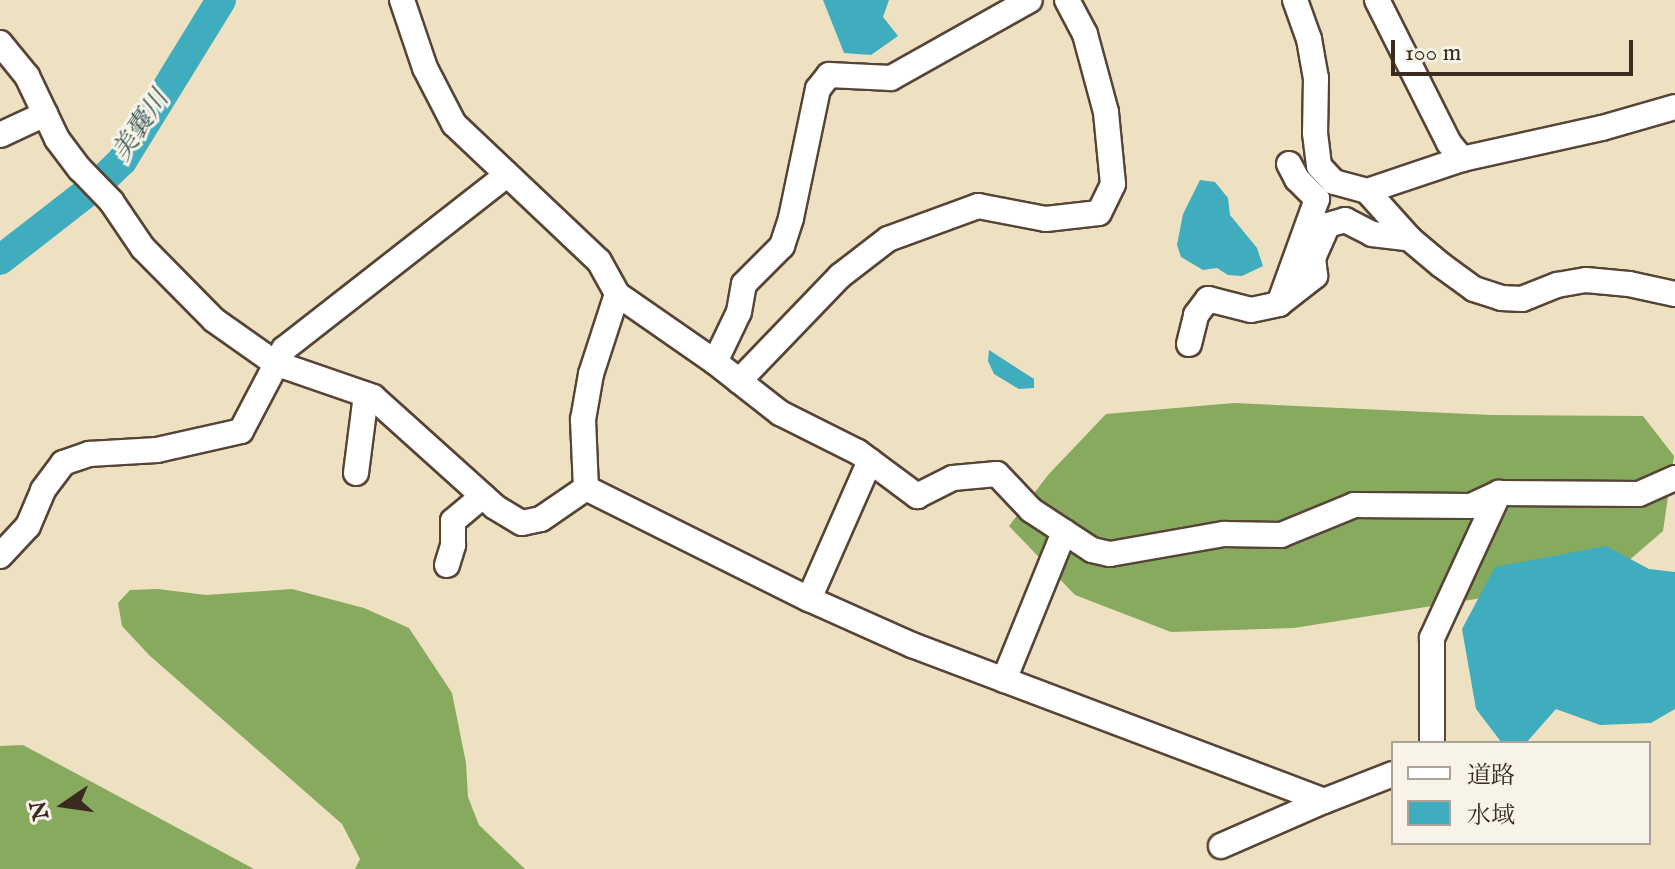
<!DOCTYPE html>
<html>
<head>
<meta charset="utf-8">
<style>
	body { margin:0 }
	#map { position:relative; width:1675px; height:869px; overflow:hidden; background:#eee1c2; font-family:"IM FELL English","Noto Serif JP",serif }
	div>[style] { position:absolute }
	.forest>* { inset:0; background:#88aa5f }
	.water>* { inset:0; background:#3fadbd }
	.river>* { height:30px; margin:-15px; padding:0 15px; transform-origin:15px; border-radius:15px; background:#3fadbd }
	.roads { filter:drop-shadow(2px 0 #564537) drop-shadow(-2px 0 #564537) drop-shadow(0 2px #564537) drop-shadow(0 -2px #564537) }
	.minor>* { height:24px; margin:-12px; padding:0 12px; transform-origin:12px; border-radius:12px; background:#fff }
	span { translate:-50% -50%; white-space:nowrap; text-align:center; line-height:1.15; -webkit-text-stroke:6px #f7f3e8; paint-order:stroke }
	.water-label { font-size:26px; color:#3c5856; font-style:italic }
	.legend { position:absolute; left:1391px; top:741px; width:260px; height:104px; box-sizing:border-box; background:#f7f3e8; border:2px solid #aca397; margin:0; padding:10px 14px; list-style:none; font-size:24px; color:#3b2a1e }
	.legend li { display:flex; align-items:center; gap:16px; height:40px }
	.legend b { width:40px; border:2px solid #aca397 }
	.north { position:absolute; left:24px; top:765px; width:80px; height:80px; -webkit-text-stroke:6px #f7f3e8; paint-order:stroke; rotate:257deg; font-size:22px; font-weight:700; line-height:32px; text-align:center; color:#3b2a1e }
	.north::after { content:''; display:block; margin:auto; width:28px; height:36px; background:#3b2a1e; clip-path:polygon(50% 0,100% 100%,50% 72%,0 100%) }
	.scale { position:absolute; left:1391px; top:40px; width:242px; height:36px; box-sizing:border-box; border:4px solid #3b2a1e; border-top:0; padding-left:10px; font-size:24px; line-height:28px; white-space:nowrap; color:#3b2a1e; -webkit-text-stroke:6px #f7f3e8; paint-order:stroke }
</style>
</head>
<body>
<div id="map">
	<div class="forest">
		<div style="clip-path:polygon(1234px 403px,1491px 415px,1643px 416px,1674px 456px,1663px 531px,1626px 563px,1538px 589px,1294px 628px,1171px 632px,1075px 595px,1009px 526px,1048px 475px,1106px 414px)"></div>
		<div style="clip-path:polygon(158px 589px,206px 595px,292px 589px,364px 608px,409px 628px,452px 693px,466px 763px,468px 797px,479px 825px,525px 869px,355px 869px,360px 859px,342px 824px,149px 655px,122px 626px,118px 603px,130px 590px)"></div>
		<div style="clip-path:polygon(23px 745px,254px 869px,0 869px,0 746px)"></div>
	</div>
	<div class="water">
		<div style="clip-path:polygon(823px 0,889px 0,883px 17px,898px 36px,871px 55px,844px 53px)"></div>
		<div style="clip-path:polygon(1200px 180px,1215px 182px,1228px 198px,1230px 215px,1257px 248px,1263px 266px,1242px 276px,1228px 275px,1217px 268px,1203px 270px,1181px 257px,1177px 245px,1183px 214px)"></div>
		<div style="clip-path:polygon(989px 350px,1034px 379px,1034px 388px,1019px 389px,994px 374px,988px 361px)"></div>
		<div style="clip-path:polygon(1606px 546px,1649px 569px,1675px 572px,1675px 709px,1651px 723px,1600px 725px,1556px 709px,1526px 743px,1502px 743px,1476px 709px,1462px 629px,1495px 567px)"></div>
	</div>
	<div class="river">
		<div style="left:0;top:260px;width:125px;rotate:-37.9deg"></div>
		<div style="left:99px;top:183px;width:32px;rotate:-44deg"></div>
		<div style="left:122px;top:161px;width:189px;rotate:-58.4deg"></div>
	</div>
	<div class="roads">
		<div class="minor">
			<div style="left:402px;top:0;width:72px;rotate:71.3deg"></div>
			<div style="left:425px;top:68px;width:63px;rotate:62.6deg"></div>
			<div style="left:454px;top:124px;width:199px;rotate:43.4deg"></div>
			<div style="left:599px;top:261px;width:38px;rotate:61deg"></div>
			<div style="left:617px;top:294px;width:84px;rotate:108deg"></div>
			<div style="left:591px;top:374px;width:47px;rotate:99.9deg"></div>
			<div style="left:583px;top:420px;width:68px;rotate:87.5deg"></div>
			<div style="left:586px;top:488px;width:249px;rotate:26.5deg"></div>
			<div style="left:809px;top:599px;width:113px;rotate:24.1deg"></div>
			<div style="left:912px;top:645px;width:441px;rotate:20.7deg"></div>
			<div style="left:1324px;top:801px;width:74px;rotate:-21.4deg"></div>
			<div style="left:1295px;top:0;width:41px;rotate:70.3deg"></div>
			<div style="left:1309px;top:39px;width:40px;rotate:80deg"></div>
			<div style="left:1316px;top:78px;width:55px;rotate:91deg"></div>
			<div style="left:1315px;top:133px;width:33px;rotate:83deg"></div>
			<div style="left:1319px;top:166px;width:22px;rotate:47deg"></div>
			<div style="left:1334px;top:182px;width:34px;rotate:15deg"></div>
			<div style="left:1367px;top:191px;width:64px;rotate:48.1deg"></div>
			<div style="left:1410px;top:239px;width:40px;rotate:40deg"></div>
			<div style="left:1441px;top:265px;width:41px;rotate:36deg"></div>
			<div style="left:1474px;top:289px;width:28px;rotate:18deg"></div>
			<div style="left:1501px;top:298px;width:21px;rotate:3deg"></div>
			<div style="left:1522px;top:299px;width:38px;rotate:-22deg"></div>
			<div style="left:1557px;top:285px;width:29px;rotate:-10deg"></div>
			<div style="left:1586px;top:280px;width:43px;rotate:5.3deg"></div>
			<div style="left:1629px;top:284px;width:47px;rotate:12.3deg"></div>
			<div style="left:1377px;top:0;width:160px;rotate:63.3deg"></div>
			<div style="left:1449px;top:143px;width:21px;rotate:51deg"></div>
			<div style="left:1462px;top:159px;width:143px;rotate:-12.5deg"></div>
			<div style="left:1602px;top:128px;width:76px;rotate:-16deg"></div>
			<div style="left:0;top:43px;width:43px;rotate:50.7deg"></div>
			<div style="left:27px;top:76px;width:70px;rotate:64.5deg"></div>
			<div style="left:57px;top:139px;width:38px;rotate:53deg"></div>
			<div style="left:80px;top:169px;width:45px;rotate:45.9deg"></div>
			<div style="left:111px;top:201px;width:57px;rotate:55.8deg"></div>
			<div style="left:143px;top:248px;width:101px;rotate:45.4deg"></div>
			<div style="left:214px;top:320px;width:75px;rotate:35.2deg"></div>
			<div style="left:275px;top:363px;width:104px;rotate:19.1deg"></div>
			<div style="left:373px;top:397px;width:164px;rotate:42deg"></div>
			<div style="left:495px;top:507px;width:31px;rotate:31deg"></div>
			<div style="left:522px;top:523px;width:19px;rotate:-12deg"></div>
			<div style="left:541px;top:519px;width:55px;rotate:-34.6deg"></div>
			<div style="left:0;top:135px;width:50px;rotate:-25deg"></div>
			<div style="left:1367px;top:191px;width:100px;rotate:-18.6deg"></div>
			<div style="left:617px;top:294px;width:119px;rotate:34.8deg"></div>
			<div style="left:715px;top:362px;width:83px;rotate:38.1deg"></div>
			<div style="left:780px;top:413px;width:87px;rotate:26.6deg"></div>
			<div style="left:858px;top:452px;width:74px;rotate:36.7deg"></div>
			<div style="left:917px;top:496px;width:40px;rotate:-26.6deg"></div>
			<div style="left:953px;top:478px;width:44px;rotate:-5.2deg"></div>
			<div style="left:997px;top:474px;width:50px;rotate:46.6deg"></div>
			<div style="left:1031px;top:510px;width:73px;rotate:33.3deg"></div>
			<div style="left:1092px;top:550px;width:18px;rotate:13deg"></div>
			<div style="left:1110px;top:554px;width:116px;rotate:-10deg"></div>
			<div style="left:1224px;top:534px;width:57px;rotate:1deg"></div>
			<div style="left:1281px;top:535px;width:79px;rotate:-22.3deg"></div>
			<div style="left:1354px;top:505px;width:117px;rotate:0.5deg"></div>
			<div style="left:1471px;top:506px;width:31px;rotate:-25deg"></div>
			<div style="left:1279px;top:304px;width:46px;rotate:-37.9deg"></div>
			<div style="left:1315px;top:276px;width:18px;rotate:-96deg"></div>
			<div style="left:1313px;top:258px;width:36px;rotate:-66deg"></div>
			<div style="left:1328px;top:225px;width:18px;rotate:-16deg"></div>
			<div style="left:1345px;top:220px;width:30px;rotate:27deg"></div>
			<div style="left:1372px;top:234px;width:38px;rotate:7deg"></div>
			<div style="left:1189px;top:344px;width:30px;rotate:-76deg"></div>
			<div style="left:1196px;top:315px;width:20px;rotate:-53deg"></div>
			<div style="left:1208px;top:299px;width:44px;rotate:14.3deg"></div>
			<div style="left:1251px;top:310px;width:29px;rotate:-12deg"></div>
			<div style="left:1279px;top:304px;width:112px;rotate:-70.1deg"></div>
			<div style="left:1317px;top:199px;width:28px;rotate:-135deg"></div>
			<div style="left:1297px;top:179px;width:17px;rotate:-118deg"></div>
			<div style="left:715px;top:362px;width:55px;rotate:-64.4deg"></div>
			<div style="left:739px;top:312px;width:28px;rotate:-80deg"></div>
			<div style="left:744px;top:284px;width:54px;rotate:-45deg"></div>
			<div style="left:782px;top:246px;width:29px;rotate:-72deg"></div>
			<div style="left:791px;top:218px;width:132px;rotate:-78.2deg"></div>
			<div style="left:818px;top:89px;width:18px;rotate:-52deg"></div>
			<div style="left:829px;top:75px;width:62px;rotate:2.8deg"></div>
			<div style="left:891px;top:78px;width:159px;rotate:-29.3deg"></div>
			<div style="left:739px;top:381px;width:146px;rotate:-46.1deg"></div>
			<div style="left:840px;top:276px;width:61px;rotate:-37.6deg"></div>
			<div style="left:888px;top:239px;width:96px;rotate:-20.1deg"></div>
			<div style="left:978px;top:206px;width:69px;rotate:10.8deg"></div>
			<div style="left:1046px;top:219px;width:53px;rotate:-6.5deg"></div>
			<div style="left:1099px;top:213px;width:32px;rotate:-64deg"></div>
			<div style="left:1113px;top:184px;width:72px;rotate:-95.6deg"></div>
			<div style="left:1106px;top:112px;width:81px;rotate:-105.1deg"></div>
			<div style="left:1085px;top:34px;width:38px;rotate:-118deg"></div>
			<div style="left:356px;top:473px;width:79px;rotate:-82.7deg"></div>
			<div style="left:0;top:556px;width:41px;rotate:-47deg"></div>
			<div style="left:28px;top:526px;width:39px;rotate:-67deg"></div>
			<div style="left:43px;top:490px;width:34px;rotate:-53deg"></div>
			<div style="left:63px;top:463px;width:28px;rotate:-19deg"></div>
			<div style="left:89px;top:454px;width:68px;rotate:-3.4deg"></div>
			<div style="left:157px;top:450px;width:86px;rotate:-12.7deg"></div>
			<div style="left:241px;top:431px;width:93px;rotate:-62.3deg"></div>
			<div style="left:284px;top:349px;width:283px;rotate:-38deg"></div>
			<div style="left:447px;top:565px;width:21px;rotate:-73deg"></div>
			<div style="left:453px;top:545px;width:24px;rotate:-90deg"></div>
			<div style="left:453px;top:521px;width:39px;rotate:-40deg"></div>
			<div style="left:809px;top:599px;width:151px;rotate:-66.2deg"></div>
			<div style="left:1004px;top:680px;width:160px;rotate:-67.9deg"></div>
			<div style="left:1432px;top:743px;width:105px;rotate:-90deg"></div>
			<div style="left:1432px;top:638px;width:160px;rotate:-65.2deg"></div>
			<div style="left:1499px;top:493px;width:140px;rotate:0.4deg"></div>
			<div style="left:1639px;top:494px;width:39px;rotate:-24deg"></div>
			<div style="left:1221px;top:846px;width:112px;rotate:-23.6deg"></div>
		</div>
	</div>
	<div class="water-label">
		<span style="left:141px;top:126px;rotate:-56deg">美嚢川</span>
	</div>
	<ul class="legend">
	<li><b style="height:10px;background:#fff"></b>道路</li>
	<li><b style="height:22px;background:#3fadbd"></b>水域</li>
	</ul>
	<div class="north">N</div>
	<div class="scale">100 m</div>
</div>
</body>
</html>
